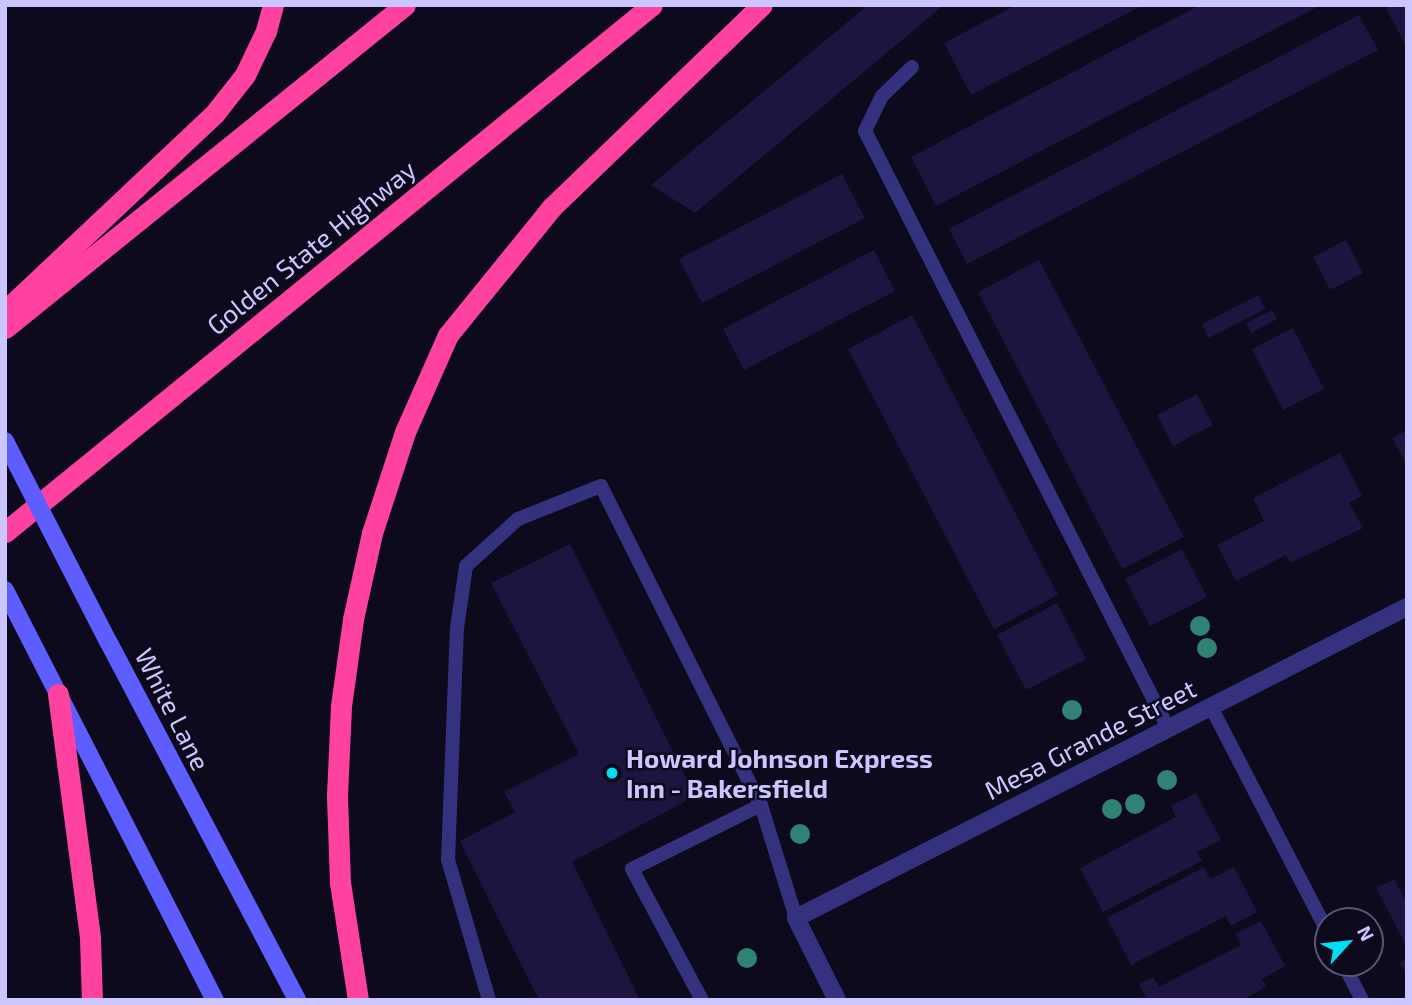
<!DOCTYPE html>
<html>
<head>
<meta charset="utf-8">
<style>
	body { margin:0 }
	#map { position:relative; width:1412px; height:1005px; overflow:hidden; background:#0d0a1d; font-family:"Exo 2",sans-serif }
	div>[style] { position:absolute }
	.building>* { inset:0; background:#1d153f }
	.service>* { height:14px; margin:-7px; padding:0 7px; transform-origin:7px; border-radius:7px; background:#34327f }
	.minor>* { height:18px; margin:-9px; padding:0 9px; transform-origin:9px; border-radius:9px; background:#34327f }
	.secondary>* { height:18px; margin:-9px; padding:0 9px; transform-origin:9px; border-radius:9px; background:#5e5dff }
	.motorway>* { height:21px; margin:-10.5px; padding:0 10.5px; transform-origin:10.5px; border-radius:10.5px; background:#ff41a0 }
	.secondary-bridge>* { height:18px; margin:-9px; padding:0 9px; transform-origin:9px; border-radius:9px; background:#5e5dff }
	.trees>* { width:20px; height:20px; margin:-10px; border-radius:50%; background:#308274 }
	.dots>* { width:19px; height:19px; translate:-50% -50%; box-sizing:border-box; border:4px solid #0d0a1d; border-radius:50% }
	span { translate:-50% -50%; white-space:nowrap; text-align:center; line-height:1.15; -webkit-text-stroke:5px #0d0a1d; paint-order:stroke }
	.street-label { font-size:26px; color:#ccc6ff }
	.poi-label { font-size:26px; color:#ccc6ff; font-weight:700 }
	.left { translate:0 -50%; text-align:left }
	.frame { position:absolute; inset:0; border:7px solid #ccc6ff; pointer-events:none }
	.north { position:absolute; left:1314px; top:907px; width:70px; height:70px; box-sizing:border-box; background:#0d0a1d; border:2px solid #595577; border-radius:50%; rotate:63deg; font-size:19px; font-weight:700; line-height:28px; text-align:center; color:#ccc6ff }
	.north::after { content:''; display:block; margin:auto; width:24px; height:32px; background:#00def1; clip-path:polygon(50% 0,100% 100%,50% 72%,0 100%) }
</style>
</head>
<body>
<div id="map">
	<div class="building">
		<div style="clip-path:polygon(868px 5px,944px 5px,695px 213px,651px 185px)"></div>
		<div style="clip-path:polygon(1016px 5px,1143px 5px,971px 95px,944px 43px)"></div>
		<div style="clip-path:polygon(1200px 5px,1321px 5px,936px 206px,911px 157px)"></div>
		<div style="clip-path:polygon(1392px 5px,1407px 5px,1407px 48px,1386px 8px)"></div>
		<div style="clip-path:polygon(1359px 15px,1378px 50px,967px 264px,949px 229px)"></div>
		<div style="clip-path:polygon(842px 174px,865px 218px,702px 303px,679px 259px)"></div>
		<div style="clip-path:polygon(1346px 240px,1363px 273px,1330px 290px,1313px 257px)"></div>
		<div style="clip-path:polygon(874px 250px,895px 291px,744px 370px,723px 329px)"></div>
		<div style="clip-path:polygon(1039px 260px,1184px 537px,1122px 569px,978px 292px)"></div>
		<div style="clip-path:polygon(1258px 295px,1265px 309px,1209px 338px,1202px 324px)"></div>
		<div style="clip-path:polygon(1272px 310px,1277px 319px,1251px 333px,1246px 323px)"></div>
		<div style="clip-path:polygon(912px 315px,1058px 595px,994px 629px,848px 349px)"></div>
		<div style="clip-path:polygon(1293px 328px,1324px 389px,1283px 410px,1252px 349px)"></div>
		<div style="clip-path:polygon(1197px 394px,1213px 425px,1173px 446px,1157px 415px)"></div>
		<div style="clip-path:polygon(1407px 430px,1407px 465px,1392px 438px)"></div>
		<div style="clip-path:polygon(1340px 453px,1362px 496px,1349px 503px,1363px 528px,1290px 563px,1286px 555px,1236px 581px,1217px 545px,1264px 521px,1253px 498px)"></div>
		<div style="clip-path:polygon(570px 544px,695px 796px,572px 862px,640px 1000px,539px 1000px,460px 841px,515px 812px,504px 792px,579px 754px,491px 583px)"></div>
		<div style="clip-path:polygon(1182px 549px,1207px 597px,1150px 626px,1125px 579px)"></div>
		<div style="clip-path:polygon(1057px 603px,1086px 659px,1026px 690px,997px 635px)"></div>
		<div style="clip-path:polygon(1196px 793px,1221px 840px,1197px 852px,1202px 861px,1103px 912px,1080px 868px,1176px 817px,1171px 806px)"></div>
		<div style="clip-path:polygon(1204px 867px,1210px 879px,1234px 867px,1257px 912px,1231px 926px,1226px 916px,1131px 965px,1107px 918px)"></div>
		<div style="clip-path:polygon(1394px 879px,1407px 904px,1407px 947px,1376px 888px)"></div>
		<div style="clip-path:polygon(1261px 921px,1285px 966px,1262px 979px,1266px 987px,1242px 1000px,1147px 1000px,1139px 984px,1153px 977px,1159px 987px,1241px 945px,1235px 934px)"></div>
		<div style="clip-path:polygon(1407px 959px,1407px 975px,1400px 962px)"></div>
	</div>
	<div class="service">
		<div style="left:912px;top:67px;width:42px;rotate:136deg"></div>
		<div style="left:882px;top:96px;width:39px;rotate:116deg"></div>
		<div style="left:865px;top:131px;width:669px;rotate:63.09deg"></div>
		<div style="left:1211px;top:707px;width:254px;rotate:62.6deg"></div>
		<div style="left:761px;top:805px;width:118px;rotate:72.8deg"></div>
		<div style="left:1343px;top:963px;width:42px;rotate:62.8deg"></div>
		<div style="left:489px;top:1000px;width:146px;rotate:-106.3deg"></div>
		<div style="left:448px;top:860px;width:232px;rotate:-87.8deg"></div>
		<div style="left:457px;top:628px;width:63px;rotate:-81.7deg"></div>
		<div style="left:466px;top:566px;width:70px;rotate:-42.1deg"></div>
		<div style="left:518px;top:519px;width:89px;rotate:-21.7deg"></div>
		<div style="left:601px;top:486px;width:357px;rotate:63.4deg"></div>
		<div style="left:761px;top:805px;width:144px;rotate:153.6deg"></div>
		<div style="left:632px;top:869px;width:149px;rotate:61.9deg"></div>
	</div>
	<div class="minor">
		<div style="left:837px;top:1000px;width:92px;rotate:-116.6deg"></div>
		<div style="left:796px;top:918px;width:686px;rotate:-26.98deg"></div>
	</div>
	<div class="secondary">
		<div style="left:5px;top:590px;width:461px;rotate:62.9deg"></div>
		<div style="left:109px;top:643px;width:403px;rotate:62.2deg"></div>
	</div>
	<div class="motorway">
		<div style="left:5px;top:311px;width:289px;rotate:-43.3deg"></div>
		<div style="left:215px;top:113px;width:48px;rotate:-51.7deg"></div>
		<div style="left:245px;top:75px;width:49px;rotate:-64.5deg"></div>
		<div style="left:266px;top:31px;width:27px;rotate:-75deg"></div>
		<div style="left:5px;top:328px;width:514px;rotate:-38.92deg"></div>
		<div style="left:5px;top:532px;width:834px;rotate:-39.16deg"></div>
		<div style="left:58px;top:694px;width:246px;rotate:82.5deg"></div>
		<div style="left:90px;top:938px;width:62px;rotate:88.2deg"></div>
		<div style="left:358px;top:1000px;width:118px;rotate:-98.7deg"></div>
		<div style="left:340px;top:883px;width:88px;rotate:-92deg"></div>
		<div style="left:337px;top:795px;width:89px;rotate:-87.4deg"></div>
		<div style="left:341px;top:706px;width:88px;rotate:-82.1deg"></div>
		<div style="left:353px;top:619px;width:88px;rotate:-77.5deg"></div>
		<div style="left:372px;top:533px;width:106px;rotate:-71.9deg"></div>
		<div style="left:405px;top:432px;width:106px;rotate:-66.1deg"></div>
		<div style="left:448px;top:335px;width:165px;rotate:-50.9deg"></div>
		<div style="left:552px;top:207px;width:291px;rotate:-43.9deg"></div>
	</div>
	<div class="secondary-bridge">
		<div style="left:5px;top:441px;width:227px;rotate:62.8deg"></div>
	</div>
	<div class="trees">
		<div style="left:1200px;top:626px"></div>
		<div style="left:1207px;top:648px"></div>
		<div style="left:1072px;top:710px"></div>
		<div style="left:1167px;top:780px"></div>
		<div style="left:1135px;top:804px"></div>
		<div style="left:1112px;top:809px"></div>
		<div style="left:800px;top:834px"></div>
		<div style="left:747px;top:958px"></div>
	</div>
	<div class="dots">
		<div style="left:612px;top:773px;background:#00def1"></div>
	</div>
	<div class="street-label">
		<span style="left:311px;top:247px;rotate:-39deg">Golden State Highway</span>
		<span style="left:173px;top:709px;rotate:63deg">White Lane</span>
		<span style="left:1090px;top:739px;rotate:-27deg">Mesa Grande Street</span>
	</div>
	<div class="poi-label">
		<span class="left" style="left:626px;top:773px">Howard Johnson Express<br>Inn - Bakersfield</span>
	</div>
	<div class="frame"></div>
	<div class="north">N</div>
</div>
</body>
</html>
